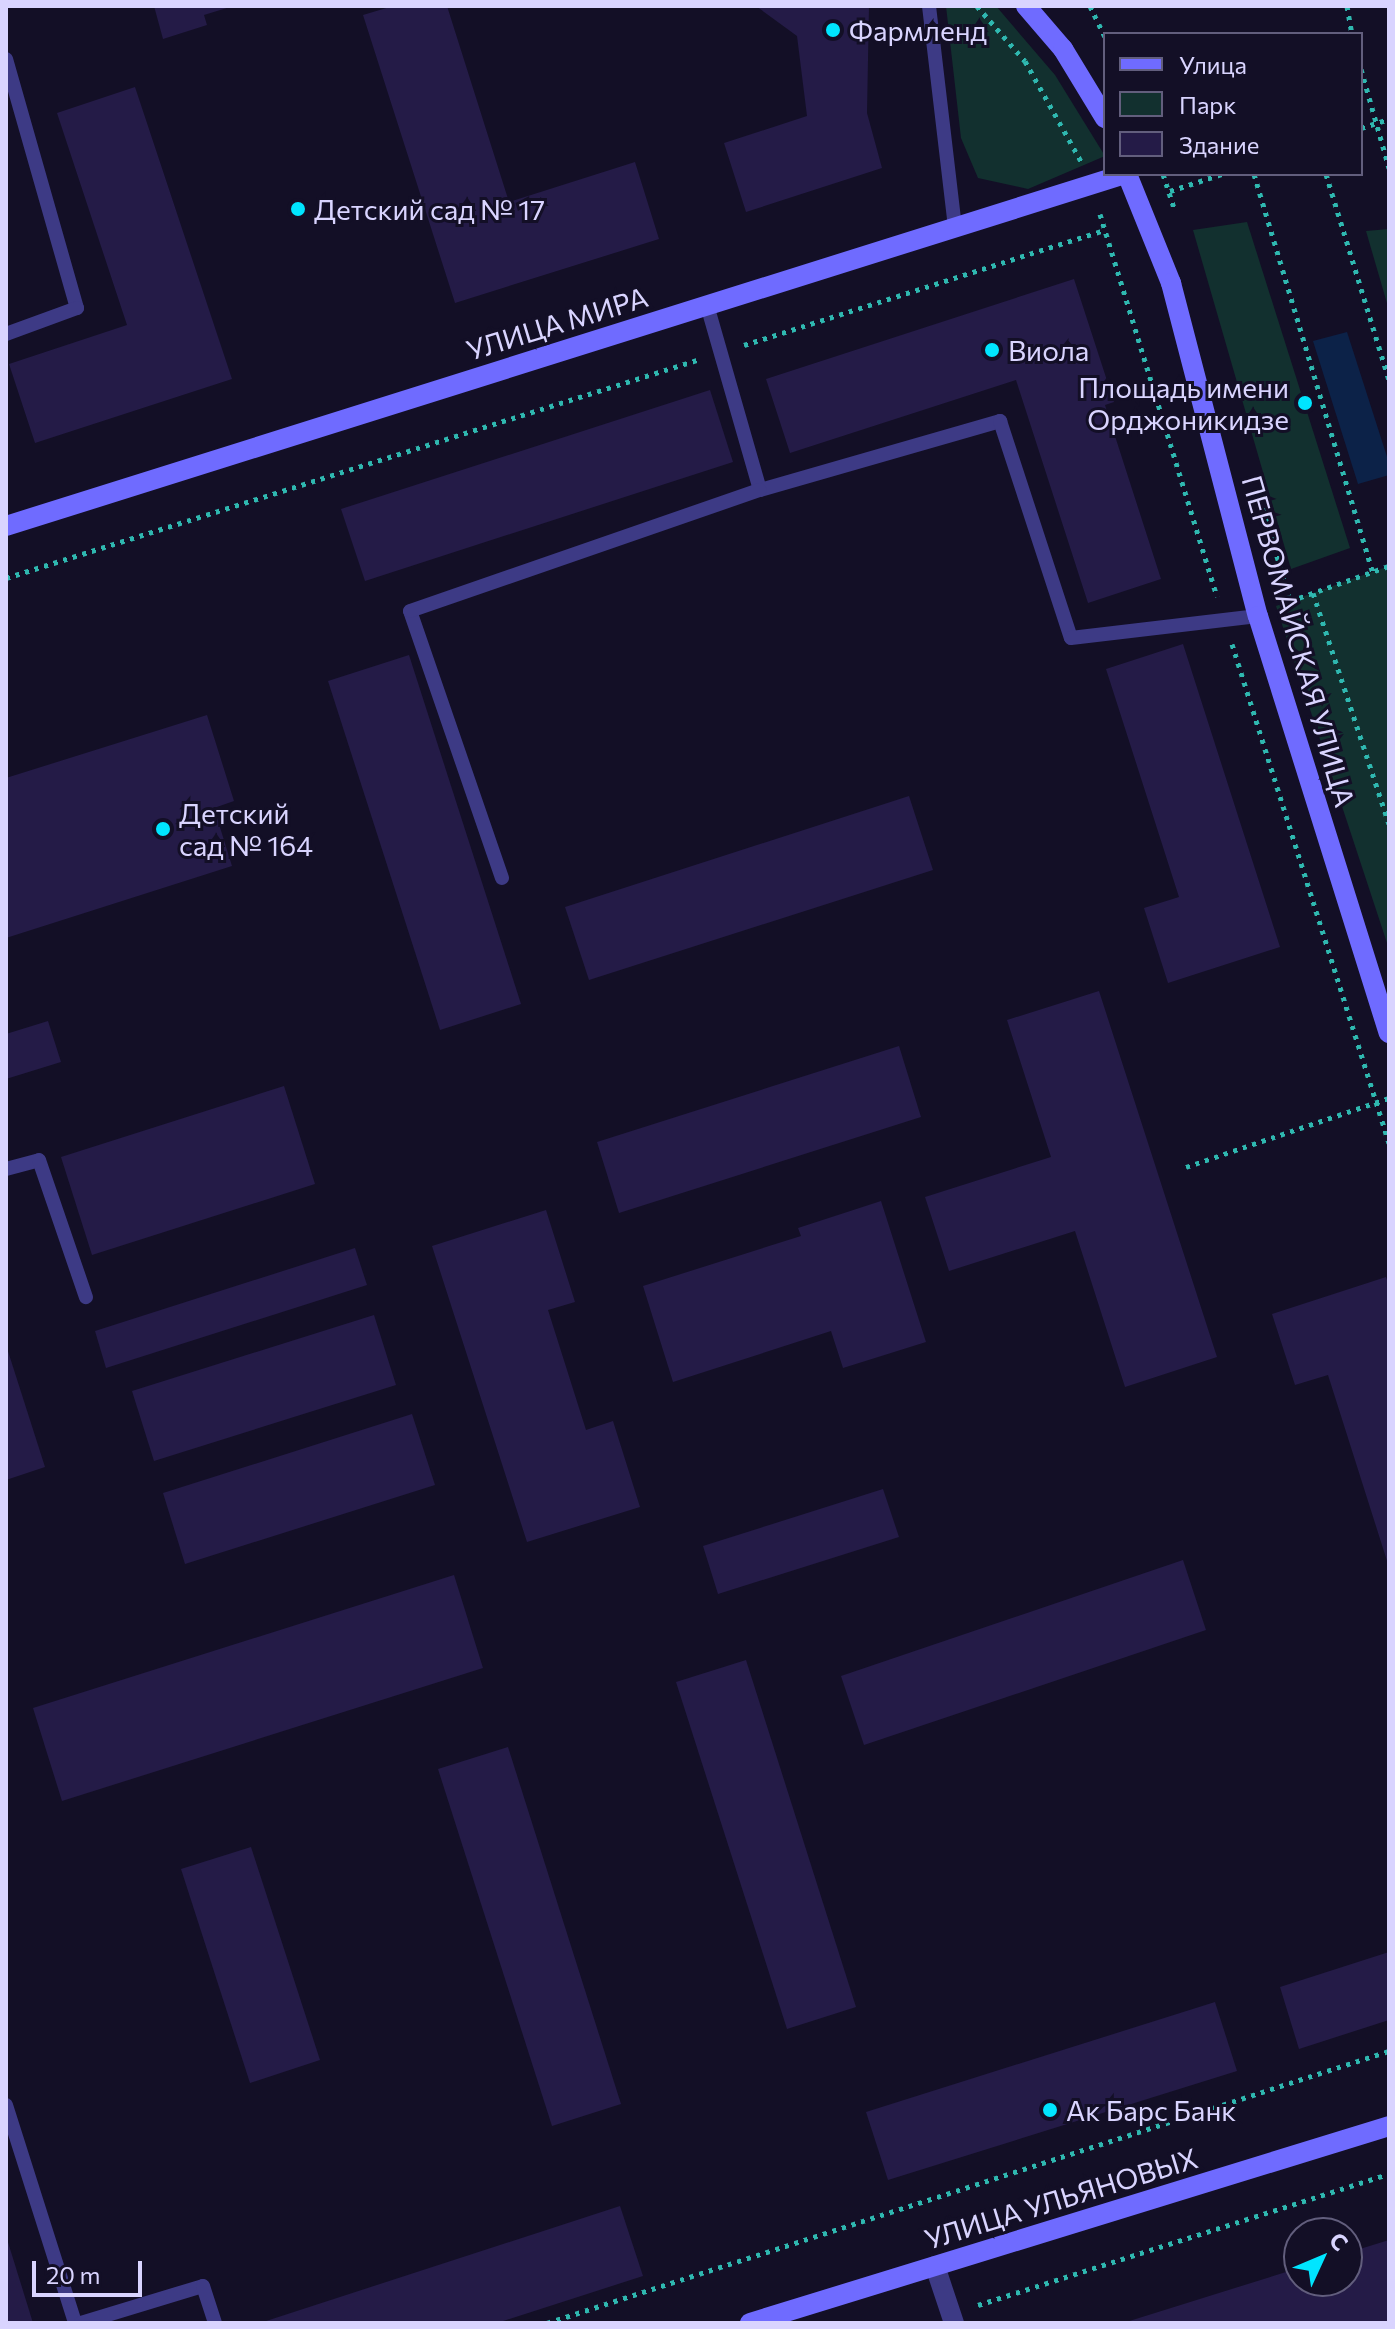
<!DOCTYPE html>
<html>
<head>
<meta charset="utf-8">
<style>
	body { margin:0 }
	#map { position:relative; width:1395px; height:2329px; overflow:hidden; background:#130f26; font-family:Commissioner,sans-serif }
	div>[style] { position:absolute }
	.green>* { inset:0; background:#12302f }
	.water>* { inset:0; background:#0c2248 }
	.building>* { inset:0; background:#241b47 }
	.path>* { height:5px; margin-top:-2.5px; transform-origin:0; background:repeating-linear-gradient(90deg,#2fb8b0 0 4px,transparent 0 10px) }
	.lane>* { height:14px; margin:-7px; padding:0 7px; transform-origin:7px; border-radius:7px; background:#3d3a85 }
	.street>* { height:20px; margin:-10px; padding:0 10px; transform-origin:10px; border-radius:10px; background:#3d3a85 }
	.secondary>* { height:20px; margin:-10px; padding:0 10px; transform-origin:10px; border-radius:10px; background:#6f6bff }
	.dots>* { width:22px; height:22px; translate:-50% -50%; box-sizing:border-box; border:4px solid #130f26; border-radius:50% }
	span { translate:-50% -50%; white-space:nowrap; text-align:center; line-height:1.15; -webkit-text-stroke:6px #130f26; paint-order:stroke }
	.poi-label { font-size:28px; color:#d9d4ff }
	.left { translate:0 -50%; text-align:left }
	.right { translate:-100% -50%; text-align:right }
	.street-label { font-size:28px; color:#d9d4ff }
	.frame { position:absolute; inset:0; border:8px solid #d9d4ff; pointer-events:none }
	.legend { position:absolute; left:1103px; top:32px; width:260px; height:144px; box-sizing:border-box; background:#130f26; border:2px solid #625e7d; margin:0; padding:10px 14px; list-style:none; font-size:24px; color:#d9d4ff }
	.legend li { display:flex; align-items:center; gap:16px; height:40px }
	.legend b { width:40px; border:2px solid #625e7d }
	.north { position:absolute; left:1283px; top:2217px; width:80px; height:80px; box-sizing:border-box; background:#130f26; border:2px solid #625e7d; border-radius:50%; rotate:46deg; font-size:22px; font-weight:700; line-height:32px; text-align:center; color:#d9d4ff }
	.north::after { content:''; display:block; margin:auto; width:28px; height:36px; background:#00e5ff; clip-path:polygon(50% 0,100% 100%,50% 72%,0 100%) }
	.scale { position:absolute; left:32px; top:2261px; width:110px; height:36px; box-sizing:border-box; border:4px solid #d9d4ff; border-top:0; padding-left:10px; font-size:24px; line-height:28px; white-space:nowrap; color:#d9d4ff; -webkit-text-stroke:6px #130f26; paint-order:stroke }
</style>
</head>
<body>
<div id="map">
	<div class="green">
		<div style="clip-path:polygon(946px 6px,996px 6px,1055px 75px,1105px 156px,1028px 189px,978px 178px,961px 138px)"></div>
		<div style="clip-path:polygon(1247px 222px,1350px 548px,1291px 569px,1193px 230px)"></div>
		<div style="clip-path:polygon(1389px 229px,1389px 310px,1366px 231px)"></div>
		<div style="clip-path:polygon(1389px 566px,1389px 949px,1276px 606px)"></div>
	</div>
	<div class="water">
		<div style="clip-path:polygon(1347px 332px,1389px 463px,1389px 475px,1358px 484px,1313px 341px)"></div>
	</div>
	<div class="building">
		<div style="clip-path:polygon(154px 6px,230px 6px,230px 7px,204px 15px,207px 25px,163px 39px)"></div>
		<div style="clip-path:polygon(393px 6px,447px 6px,509px 202px,635px 162px,659px 239px,455px 303px,363px 15px)"></div>
		<div style="clip-path:polygon(756px 6px,869px 6px,867px 113px,882px 168px,746px 212px,724px 143px,807px 116px,797px 36px)"></div>
		<div style="clip-path:polygon(135px 87px,232px 379px,35px 443px,9px 364px,127px 325px,57px 113px)"></div>
		<div style="clip-path:polygon(1074px 279px,1114px 402px,1105px 405px,1161px 579px,1088px 603px,1016px 380px,790px 453px,766px 379px)"></div>
		<div style="clip-path:polygon(710px 390px,733px 462px,365px 581px,341px 509px)"></div>
		<div style="clip-path:polygon(1183px 644px,1280px 947px,1168px 983px,1144px 908px,1179px 897px,1106px 669px)"></div>
		<div style="clip-path:polygon(409px 655px,521px 1004px,440px 1030px,328px 681px)"></div>
		<div style="clip-path:polygon(207px 715px,234px 801px,214px 808px,232px 866px,6px 938px,6px 778px)"></div>
		<div style="clip-path:polygon(909px 796px,933px 870px,589px 980px,565px 907px)"></div>
		<div style="clip-path:polygon(1099px 991px,1217px 1357px,1125px 1387px,1075px 1231px,949px 1271px,925px 1197px,1051px 1157px,1007px 1020px)"></div>
		<div style="clip-path:polygon(48px 1021px,61px 1062px,6px 1079px,6px 1034px)"></div>
		<div style="clip-path:polygon(899px 1046px,921px 1117px,619px 1213px,597px 1142px)"></div>
		<div style="clip-path:polygon(284px 1086px,315px 1184px,92px 1255px,61px 1157px)"></div>
		<div style="clip-path:polygon(881px 1201px,926px 1342px,843px 1368px,831px 1331px,673px 1382px,643px 1286px,801px 1236px,798px 1228px)"></div>
		<div style="clip-path:polygon(546px 1210px,575px 1302px,548px 1310px,586px 1430px,613px 1421px,640px 1507px,527px 1542px,432px 1246px)"></div>
		<div style="clip-path:polygon(355px 1248px,367px 1285px,106px 1368px,95px 1331px)"></div>
		<div style="clip-path:polygon(1386px 1277px,1389px 1286px,1388px 1564px,1328px 1375px,1295px 1385px,1272px 1314px)"></div>
		<div style="clip-path:polygon(374px 1315px,396px 1385px,154px 1461px,132px 1391px)"></div>
		<div style="clip-path:polygon(6px 1345px,45px 1467px,6px 1480px)"></div>
		<div style="clip-path:polygon(412px 1414px,435px 1485px,185px 1564px,163px 1493px)"></div>
		<div style="clip-path:polygon(883px 1489px,899px 1537px,718px 1594px,703px 1546px)"></div>
		<div style="clip-path:polygon(1183px 1560px,1206px 1630px,864px 1745px,841px 1676px)"></div>
		<div style="clip-path:polygon(454px 1575px,483px 1668px,62px 1801px,33px 1708px)"></div>
		<div style="clip-path:polygon(746px 1660px,856px 2007px,787px 2029px,676px 1682px)"></div>
		<div style="clip-path:polygon(508px 1747px,621px 2104px,552px 2126px,438px 1769px)"></div>
		<div style="clip-path:polygon(251px 1847px,320px 2060px,250px 2083px,181px 1869px)"></div>
		<div style="clip-path:polygon(1389px 1952px,1389px 2020px,1299px 2049px,1280px 1987px)"></div>
		<div style="clip-path:polygon(1215px 2002px,1237px 2071px,888px 2180px,866px 2112px)"></div>
		<div style="clip-path:polygon(620px 2206px,643px 2276px,497px 2323px,260px 2323px)"></div>
		<div style="clip-path:polygon(6px 2239px,7px 2239px,33px 2323px,6px 2323px)"></div>
		<div style="clip-path:polygon(1389px 2240px,1389px 2323px,1123px 2323px,1299px 2268px,1299px 2281px,1347px 2281px,1347px 2253px)"></div>
	</div>
	<div class="path">
		<div style="left:977px;top:6px;width:73px;rotate:48.9deg"></div>
		<div style="left:1025px;top:61px;width:115px;rotate:60.8deg"></div>
		<div style="left:1090px;top:6px;width:34px;rotate:64deg"></div>
		<div style="left:1347px;top:6px;width:28px;rotate:80deg"></div>
		<div style="left:1361px;top:69px;width:103px;rotate:74.2deg"></div>
		<div style="left:1361px;top:128px;width:29px;rotate:-18deg"></div>
		<div style="left:1163px;top:174px;width:35px;rotate:72deg"></div>
		<div style="left:1254px;top:174px;width:415px;rotate:73.4deg"></div>
		<div style="left:1326px;top:174px;width:215px;rotate:73deg"></div>
		<div style="left:1170px;top:191px;width:55px;rotate:-18.1deg"></div>
		<div style="left:1100px;top:214px;width:400px;rotate:73deg"></div>
		<div style="left:744px;top:345px;width:379px;rotate:-17.7deg"></div>
		<div style="left:1263px;top:508px;width:97px;rotate:73.8deg"></div>
		<div style="left:1290px;top:601px;width:105px;rotate:-19.5deg"></div>
		<div style="left:6px;top:578px;width:725px;rotate:-17.51deg"></div>
		<div style="left:1313px;top:593px;width:243px;rotate:71.8deg"></div>
		<div style="left:1232px;top:644px;width:523px;rotate:72.53deg"></div>
		<div style="left:1186px;top:1167px;width:214px;rotate:-18.8deg"></div>
		<div style="left:978px;top:2305px;width:431px;rotate:-17.7deg"></div>
		<div style="left:547px;top:2323px;width:885px;rotate:-17.9deg"></div>
	</div>
	<div class="lane">
		<div style="left:929px;top:6px;width:223px;rotate:83.3deg"></div>
		<div style="left:6px;top:59px;width:259px;rotate:74.1deg"></div>
		<div style="left:77px;top:308px;width:76px;rotate:159.9deg"></div>
		<div style="left:707px;top:305px;width:192px;rotate:74deg"></div>
		<div style="left:760px;top:490px;width:250px;rotate:-16deg"></div>
		<div style="left:1000px;top:421px;width:228px;rotate:71.9deg"></div>
		<div style="left:1071px;top:638px;width:188px;rotate:-6.7deg"></div>
		<div style="left:502px;top:878px;width:282px;rotate:-109deg"></div>
		<div style="left:410px;top:611px;width:370px;rotate:-19.1deg"></div>
		<div style="left:6px;top:1169px;width:34px;rotate:-15deg"></div>
		<div style="left:39px;top:1160px;width:145px;rotate:71.1deg"></div>
		<div style="left:6px;top:2105px;width:229px;rotate:72.4deg"></div>
		<div style="left:81px;top:2323px;width:127px;rotate:-16.9deg"></div>
		<div style="left:203px;top:2286px;width:39px;rotate:72deg"></div>
	</div>
	<div class="street">
		<div style="left:935px;top:2266px;width:60px;rotate:71.6deg"></div>
	</div>
	<div class="secondary">
		<div style="left:1026px;top:6px;width:57px;rotate:49.3deg"></div>
		<div style="left:1063px;top:49px;width:81px;rotate:58.7deg"></div>
		<div style="left:1127px;top:174px;width:118px;rotate:68deg"></div>
		<div style="left:1171px;top:283px;width:344px;rotate:75.4deg"></div>
		<div style="left:1258px;top:616px;width:437px;rotate:72.6deg"></div>
		<div style="left:6px;top:526px;width:1173px;rotate:-17.46deg"></div>
		<div style="left:750px;top:2323px;width:669px;rotate:-17.13deg"></div>
	</div>
	<div class="dots">
		<div style="left:833px;top:30px;background:#00e5ff"></div>
		<div style="left:298px;top:209px;background:#00e5ff"></div>
		<div style="left:992px;top:350px;background:#00e5ff"></div>
		<div style="left:1305px;top:403px;background:#00e5ff"></div>
		<div style="left:163px;top:829px;background:#00e5ff"></div>
		<div style="left:1050px;top:2110px;background:#00e5ff"></div>
	</div>
	<div class="poi-label">
		<span class="left" style="left:849px;top:30px">Фармленд</span>
		<span class="left" style="left:314px;top:209px">Детский сад № 17</span>
		<span class="left" style="left:1008px;top:350px">Виола</span>
		<span class="right" style="left:1289px;top:403px">Площадь имени<br>Орджоникидзе</span>
		<span class="left" style="left:179px;top:829px">Детский<br>сад № 164</span>
		<span class="left" style="left:1066px;top:2110px">Ак Барс Банк</span>
	</div>
	<div class="street-label">
		<span style="left:557px;top:323px;rotate:-17deg">УЛИЦА МИРА</span>
		<span style="left:1299px;top:641px;rotate:74deg">ПЕРВОМАЙСКАЯ УЛИЦА</span>
		<span style="left:1061px;top:2198px;rotate:-17deg">УЛИЦА УЛЬЯНОВЫХ</span>
	</div>
	<div class="frame"></div>
	<ul class="legend">
	<li><b style="height:10px;background:#6f6bff"></b>Улица</li>
	<li><b style="height:22px;background:#12302f"></b>Парк</li>
	<li><b style="height:22px;background:#241b47"></b>Здание</li>
	</ul>
	<div class="north">С</div>
	<div class="scale">20 m</div>
</div>
</body>
</html>
